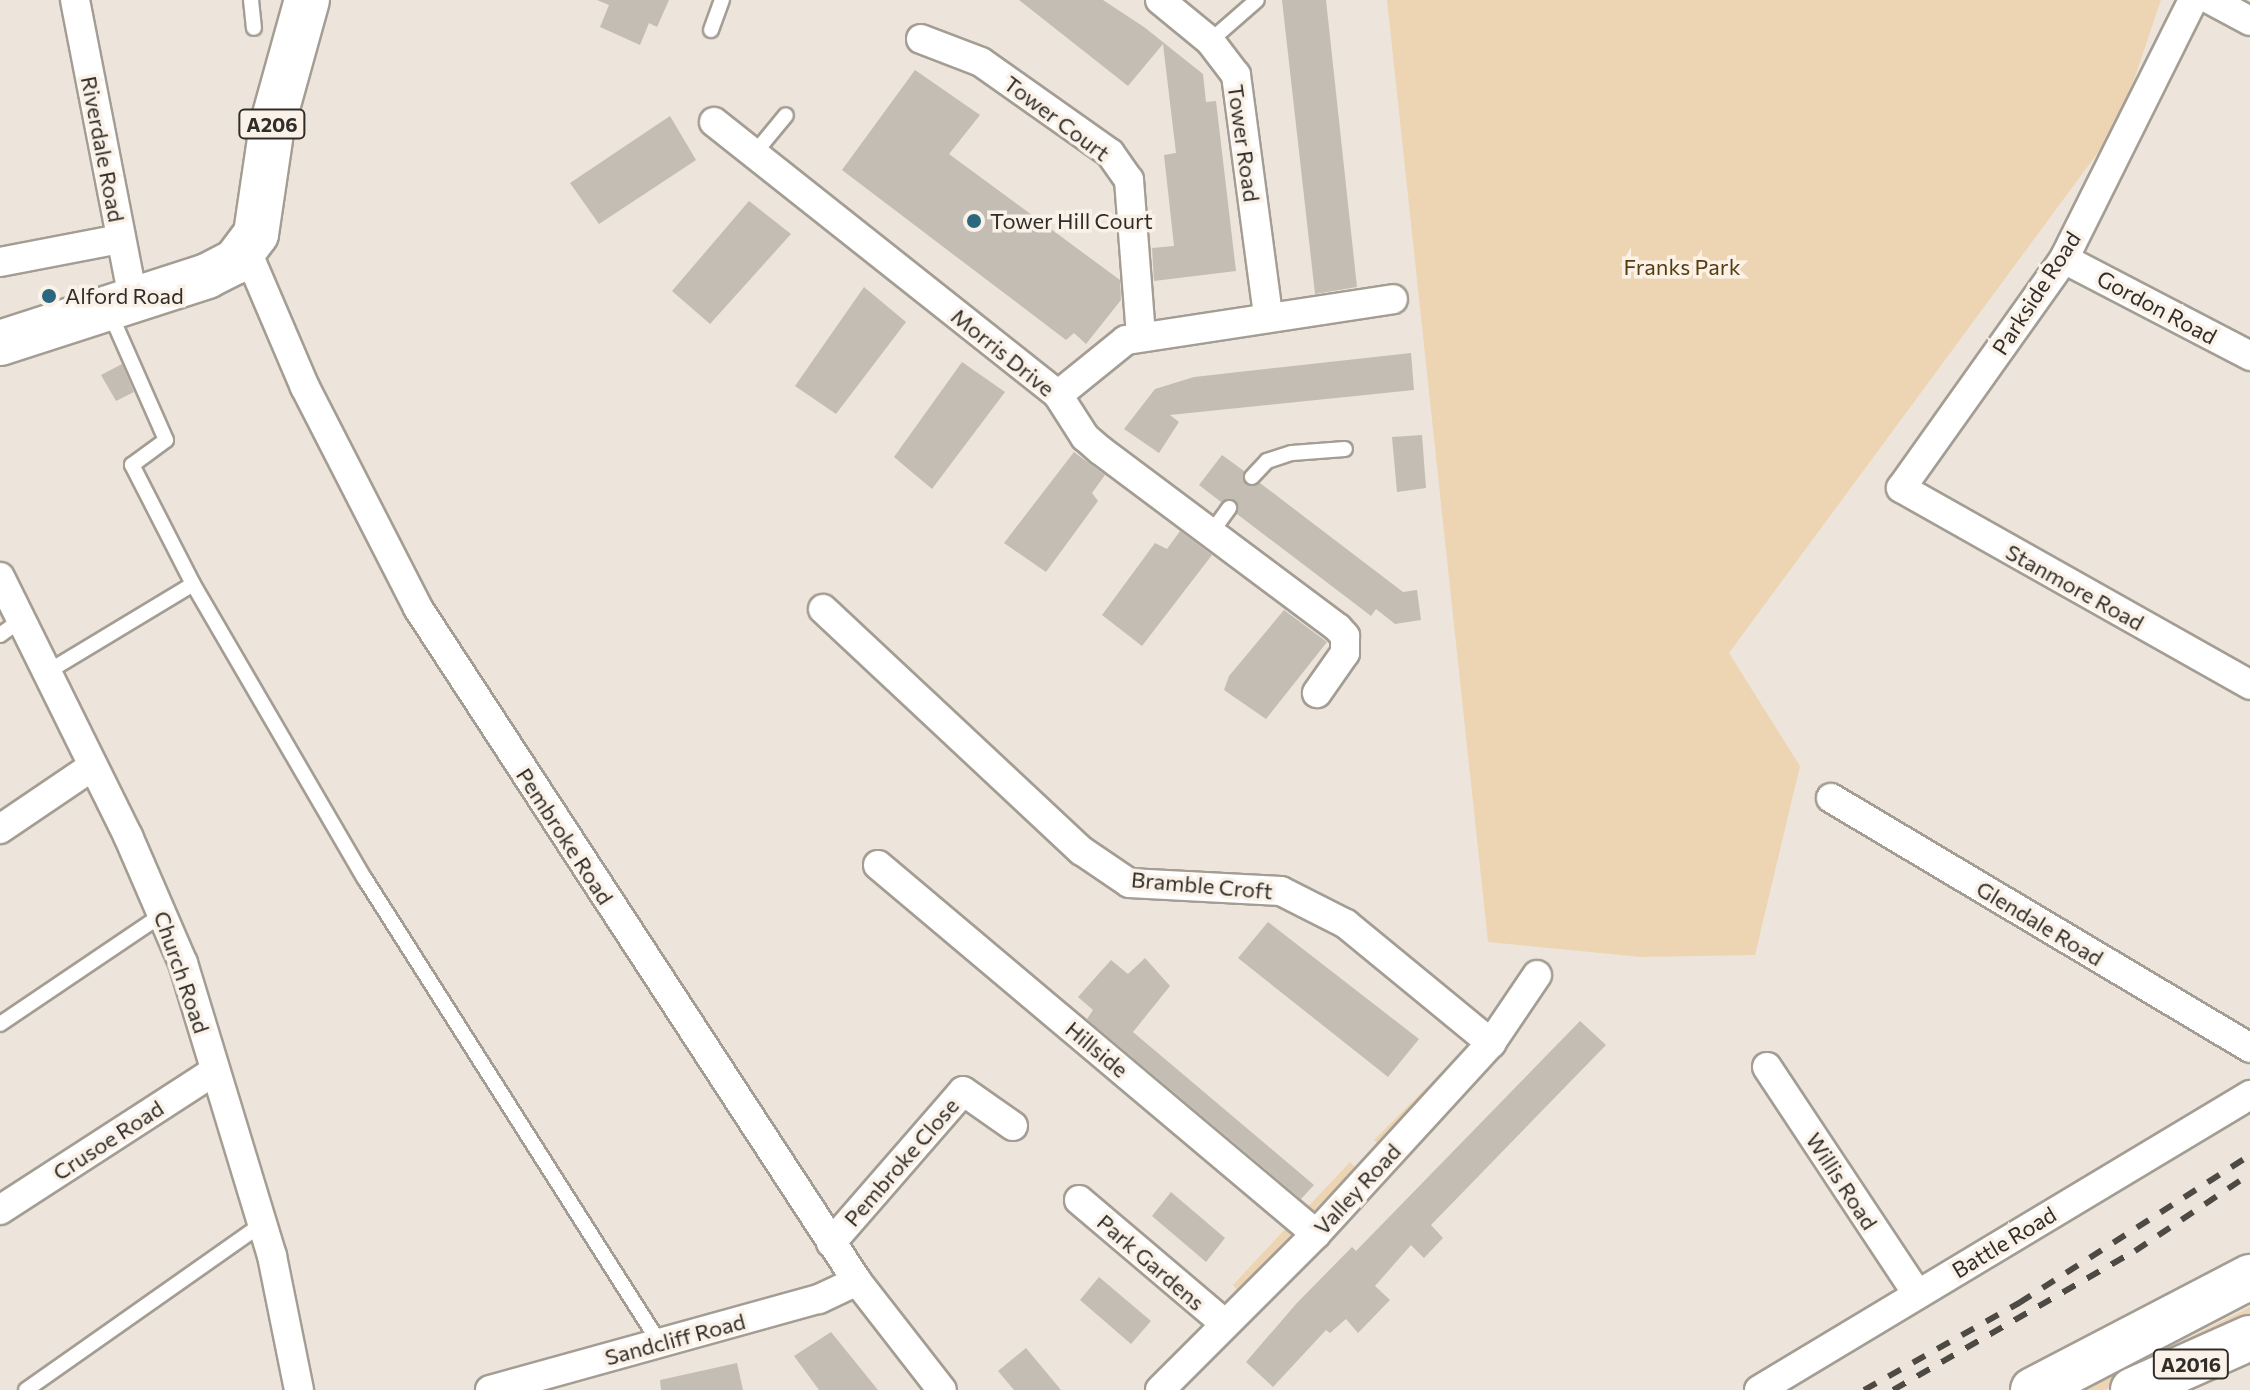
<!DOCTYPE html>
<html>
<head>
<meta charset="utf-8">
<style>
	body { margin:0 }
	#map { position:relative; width:2250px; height:1390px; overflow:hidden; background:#ede5db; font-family:Commissioner,sans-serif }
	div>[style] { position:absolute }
	.green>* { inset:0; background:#edd5b3 }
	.building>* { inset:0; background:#c4bdb3 }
	.roads { filter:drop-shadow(2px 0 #a49d93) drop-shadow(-2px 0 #a49d93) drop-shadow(0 2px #a49d93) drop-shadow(0 -2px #a49d93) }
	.lane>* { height:14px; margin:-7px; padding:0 7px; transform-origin:7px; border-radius:7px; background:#fff }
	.street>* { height:28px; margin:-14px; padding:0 14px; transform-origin:14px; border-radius:14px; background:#fff }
	.primary>* { height:44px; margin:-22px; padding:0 22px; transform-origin:22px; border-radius:22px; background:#fff }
	.rail>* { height:6px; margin-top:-3px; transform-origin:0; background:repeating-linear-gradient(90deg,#4d4944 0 14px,transparent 0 28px) }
	.dots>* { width:22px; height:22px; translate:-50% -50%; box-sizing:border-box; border:4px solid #faf2e8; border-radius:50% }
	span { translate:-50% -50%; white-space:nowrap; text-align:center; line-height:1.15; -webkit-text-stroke:7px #faf2e8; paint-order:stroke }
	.shield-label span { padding:2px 6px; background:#faf2e8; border:2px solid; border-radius:6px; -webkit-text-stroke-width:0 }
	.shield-label { font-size:20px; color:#302d29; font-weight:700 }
	.street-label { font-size:22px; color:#302d29 }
	.poi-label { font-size:22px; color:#302d29 }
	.left { translate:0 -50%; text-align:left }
	.park-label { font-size:22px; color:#573b0b }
</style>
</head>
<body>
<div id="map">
	<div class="green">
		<div style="clip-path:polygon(1387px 0,2161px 0,2119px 124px,1729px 653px,1800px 766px,1755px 955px,1641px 957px,1488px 942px)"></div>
		<div style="clip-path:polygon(1446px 1068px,1449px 1073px,1380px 1146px,1374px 1140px)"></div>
		<div style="clip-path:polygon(1350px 1162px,1356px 1168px,1307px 1218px,1301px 1214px)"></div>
		<div style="clip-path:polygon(1286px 1228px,1292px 1234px,1237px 1290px,1233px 1285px)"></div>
		<div style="clip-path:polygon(2250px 1307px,2250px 1321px,2105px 1390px,2084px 1390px)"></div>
	</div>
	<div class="building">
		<div style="clip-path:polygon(597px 0,669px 0,657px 27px,649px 23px,640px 45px,600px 27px,609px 5px)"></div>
		<div style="clip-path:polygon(1019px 0,1103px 0,1144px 27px,1203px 74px,1206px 102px,1216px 101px,1236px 271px,1154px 281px,1152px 248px,1174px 246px,1164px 155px,1176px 153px,1163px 44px,1128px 86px)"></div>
		<div style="clip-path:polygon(1282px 0,1326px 0,1357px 287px,1315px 294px)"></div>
		<div style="clip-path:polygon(915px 70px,980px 115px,949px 154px,1120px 280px,1121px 300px,1086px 344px,1074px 333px,1066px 340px,842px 170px)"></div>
		<div style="clip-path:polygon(670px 116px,696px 160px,599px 224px,570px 183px)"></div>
		<div style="clip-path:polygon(749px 201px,791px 234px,710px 324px,672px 291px)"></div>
		<div style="clip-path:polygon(864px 287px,906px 322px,836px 414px,795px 386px)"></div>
		<div style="clip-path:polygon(1411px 353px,1414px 390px,1170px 415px,1179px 422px,1159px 453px,1124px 429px,1155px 389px,1194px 377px)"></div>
		<div style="clip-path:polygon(962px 362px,1005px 392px,932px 489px,894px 457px)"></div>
		<div style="clip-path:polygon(122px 364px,134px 392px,116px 401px,101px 375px)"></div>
		<div style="clip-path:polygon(1422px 435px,1426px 488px,1397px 492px,1392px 437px)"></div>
		<div style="clip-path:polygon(1074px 452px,1105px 475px,1092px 493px,1098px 501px,1046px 572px,1004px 543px)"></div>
		<div style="clip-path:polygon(1222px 455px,1244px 471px,1246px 485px,1260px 483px,1403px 592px,1417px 590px,1421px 620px,1395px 624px,1376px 609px,1371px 616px,1237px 514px,1235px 500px,1221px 502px,1199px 485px)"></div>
		<div style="clip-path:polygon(1180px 531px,1212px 555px,1142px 646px,1102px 615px,1155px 543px,1167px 549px)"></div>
		<div style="clip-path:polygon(1284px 610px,1327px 642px,1266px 719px,1224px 690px,1229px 676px)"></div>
		<div style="clip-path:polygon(1268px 922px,1419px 1039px,1388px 1077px,1238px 958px)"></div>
		<div style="clip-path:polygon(1145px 958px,1170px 986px,1133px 1032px,1314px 1185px,1301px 1199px,1087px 1019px,1093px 1010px,1078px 997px,1111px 960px,1128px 974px)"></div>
		<div style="clip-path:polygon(1580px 1021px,1606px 1045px,1431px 1225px,1443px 1238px,1424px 1258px,1411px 1245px,1375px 1286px,1390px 1300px,1358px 1333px,1346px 1319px,1330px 1333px,1326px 1330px,1273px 1387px,1246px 1362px,1296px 1304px,1352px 1247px,1356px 1251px)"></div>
		<div style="clip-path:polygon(1171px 1192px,1225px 1238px,1206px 1262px,1152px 1216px)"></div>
		<div style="clip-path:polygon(1099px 1277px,1151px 1321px,1131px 1344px,1080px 1300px)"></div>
		<div style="clip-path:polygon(831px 1332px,878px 1390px,819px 1390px,794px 1356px)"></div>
		<div style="clip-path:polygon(1026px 1348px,1061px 1390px,1014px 1390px,998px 1371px)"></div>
		<div style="clip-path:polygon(737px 1363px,743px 1390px,661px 1390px,660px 1380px)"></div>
	</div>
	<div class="roads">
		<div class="lane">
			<div style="left:251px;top:0;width:28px;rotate:84deg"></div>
			<div style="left:711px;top:30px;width:32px;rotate:-70deg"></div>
			<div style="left:1210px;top:41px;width:62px;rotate:-41.1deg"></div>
			<div style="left:754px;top:154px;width:50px;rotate:-50.6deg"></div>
			<div style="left:1252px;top:477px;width:22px;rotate:-47deg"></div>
			<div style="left:1267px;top:461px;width:26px;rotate:-18deg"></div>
			<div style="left:1292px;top:453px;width:53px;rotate:-4.3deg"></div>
			<div style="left:1211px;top:533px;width:31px;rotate:-54deg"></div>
			<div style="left:193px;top:584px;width:341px;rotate:59.8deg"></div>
			<div style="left:365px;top:879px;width:548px;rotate:57.58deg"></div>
			<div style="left:0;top:635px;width:27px;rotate:-36deg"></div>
			<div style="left:49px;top:671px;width:168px;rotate:-31.1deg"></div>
			<div style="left:193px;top:584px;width:134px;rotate:-117.1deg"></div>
			<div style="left:132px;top:465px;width:42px;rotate:-36.3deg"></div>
			<div style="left:166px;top:440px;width:141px;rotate:-113.8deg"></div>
			<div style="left:0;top:1024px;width:197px;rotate:-34deg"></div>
			<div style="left:26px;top:1390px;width:289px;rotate:-35.1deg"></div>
		</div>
		<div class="street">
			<div style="left:75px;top:0;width:304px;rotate:79deg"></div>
			<div style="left:1160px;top:0;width:65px;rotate:39.4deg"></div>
			<div style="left:1210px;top:41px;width:43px;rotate:52.6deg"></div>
			<div style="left:1236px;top:75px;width:243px;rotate:82.4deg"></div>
			<div style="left:2193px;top:0;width:289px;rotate:116.5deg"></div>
			<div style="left:2064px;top:259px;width:281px;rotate:125.4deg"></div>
			<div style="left:1901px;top:488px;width:401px;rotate:29.4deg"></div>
			<div style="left:2211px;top:0;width:44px;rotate:28.3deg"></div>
			<div style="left:921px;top:39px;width:64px;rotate:21deg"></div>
			<div style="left:981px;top:62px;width:158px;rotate:35.2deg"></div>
			<div style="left:1110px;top:153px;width:33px;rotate:55deg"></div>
			<div style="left:1129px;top:180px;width:157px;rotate:85.6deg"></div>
			<div style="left:714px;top:122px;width:439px;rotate:38.4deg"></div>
			<div style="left:1058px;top:395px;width:50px;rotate:57.3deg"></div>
			<div style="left:1085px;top:437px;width:20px;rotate:41deg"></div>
			<div style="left:1100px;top:450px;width:297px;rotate:36.8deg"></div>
			<div style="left:1338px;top:628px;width:11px;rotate:49deg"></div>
			<div style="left:1345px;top:636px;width:17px;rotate:90deg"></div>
			<div style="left:1345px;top:653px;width:49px;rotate:125deg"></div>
			<div style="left:246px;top:249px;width:150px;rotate:66.9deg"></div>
			<div style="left:305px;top:387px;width:248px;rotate:62.9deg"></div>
			<div style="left:418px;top:608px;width:804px;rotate:56.88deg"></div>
			<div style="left:857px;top:1281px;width:138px;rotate:52.1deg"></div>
			<div style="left:2064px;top:259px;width:210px;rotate:27.5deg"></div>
			<div style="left:0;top:262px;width:122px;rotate:-10.9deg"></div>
			<div style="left:1058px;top:395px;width:87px;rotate:-39deg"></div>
			<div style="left:1126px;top:340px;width:270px;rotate:-8.7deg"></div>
			<div style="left:0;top:577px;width:289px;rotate:63.7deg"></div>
			<div style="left:128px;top:836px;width:138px;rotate:66.6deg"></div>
			<div style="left:183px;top:963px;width:306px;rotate:73.1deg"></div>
			<div style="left:272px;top:1256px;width:137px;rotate:78.6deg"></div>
			<div style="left:823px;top:609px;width:354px;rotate:43.1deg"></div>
			<div style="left:1082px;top:851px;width:57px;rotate:34.2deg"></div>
			<div style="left:1129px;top:883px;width:152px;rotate:3deg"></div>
			<div style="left:1281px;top:891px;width:73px;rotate:26.9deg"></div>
			<div style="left:1346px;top:924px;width:188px;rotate:39.4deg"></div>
			<div style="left:1831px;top:798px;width:488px;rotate:30.8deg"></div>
			<div style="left:0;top:829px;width:112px;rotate:-34.1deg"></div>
			<div style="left:878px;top:865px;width:573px;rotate:40.11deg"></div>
			<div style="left:1767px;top:1067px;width:272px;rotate:56.5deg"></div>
			<div style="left:1079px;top:1200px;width:190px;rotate:40.3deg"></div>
			<div style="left:0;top:1210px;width:256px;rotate:-32.9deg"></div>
			<div style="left:831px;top:1243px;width:201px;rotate:-49deg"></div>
			<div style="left:963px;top:1091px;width:61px;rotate:35deg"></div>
			<div style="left:490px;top:1390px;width:341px;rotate:-15.5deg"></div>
			<div style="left:819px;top:1299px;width:42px;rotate:-25.3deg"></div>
			<div style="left:1160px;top:1390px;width:221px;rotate:-45deg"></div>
			<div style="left:1316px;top:1234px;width:259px;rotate:-47.5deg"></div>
			<div style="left:1491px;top:1043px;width:82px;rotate:-55.9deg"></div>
			<div style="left:1759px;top:1390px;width:573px;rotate:-31deg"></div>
		</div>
		<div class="primary">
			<div style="left:0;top:343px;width:218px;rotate:-17.9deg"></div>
			<div style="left:207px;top:276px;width:31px;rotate:-27deg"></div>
			<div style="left:235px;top:262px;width:35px;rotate:-53deg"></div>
			<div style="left:256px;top:234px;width:109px;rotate:-81.6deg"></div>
			<div style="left:272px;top:126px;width:131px;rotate:-74.5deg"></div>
			<div style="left:2033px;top:1390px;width:245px;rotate:-27.5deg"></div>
			<div style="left:2133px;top:1390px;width:128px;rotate:-24deg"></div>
		</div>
	</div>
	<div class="rail">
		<div style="left:1864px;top:1390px;width:178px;rotate:-29.3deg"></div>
		<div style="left:2019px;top:1303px;width:274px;rotate:-32.6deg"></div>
		<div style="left:1893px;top:1390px;width:279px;rotate:-29.9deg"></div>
		<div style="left:2135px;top:1251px;width:138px;rotate:-33.8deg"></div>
	</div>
	<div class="dots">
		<div style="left:974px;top:221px;background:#2b687f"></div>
		<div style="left:49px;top:296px;background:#2b687f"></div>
	</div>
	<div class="shield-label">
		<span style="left:272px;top:124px">A206</span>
		<span style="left:2191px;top:1364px">A2016</span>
	</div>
	<div class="street-label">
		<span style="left:1057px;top:118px;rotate:37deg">Tower Court</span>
		<span style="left:1244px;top:143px;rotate:82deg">Tower Road</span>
		<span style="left:103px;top:149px;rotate:79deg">Riverdale Road</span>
		<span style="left:2036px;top:293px;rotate:-57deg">Parkside Road</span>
		<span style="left:2157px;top:307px;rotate:28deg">Gordon Road</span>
		<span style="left:1003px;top:352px;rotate:39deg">Morris Drive</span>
		<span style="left:2075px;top:587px;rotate:29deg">Stanmore Road</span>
		<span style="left:565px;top:836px;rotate:57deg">Pembroke Road</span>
		<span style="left:1202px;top:885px;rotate:5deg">Bramble Croft</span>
		<span style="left:2040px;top:923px;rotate:31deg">Glendale Road</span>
		<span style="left:182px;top:972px;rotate:71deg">Church Road</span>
		<span style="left:1097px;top:1049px;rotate:40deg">Hillside</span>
		<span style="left:108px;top:1140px;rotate:-33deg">Crusoe Road</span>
		<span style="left:901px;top:1162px;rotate:-49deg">Pembroke Close</span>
		<span style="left:1842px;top:1181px;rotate:57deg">Willis Road</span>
		<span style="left:1357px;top:1189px;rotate:-47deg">Valley Road</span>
		<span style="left:2004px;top:1242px;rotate:-31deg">Battle Road</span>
		<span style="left:1151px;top:1262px;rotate:41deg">Park Gardens</span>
		<span style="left:675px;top:1339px;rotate:-15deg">Sandcliff Road</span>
	</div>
	<div class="poi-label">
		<span class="left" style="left:990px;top:221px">Tower Hill Court</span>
		<span class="left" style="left:65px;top:296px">Alford Road</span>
	</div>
	<div class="park-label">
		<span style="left:1682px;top:267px">Franks Park</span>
	</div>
</div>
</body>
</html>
